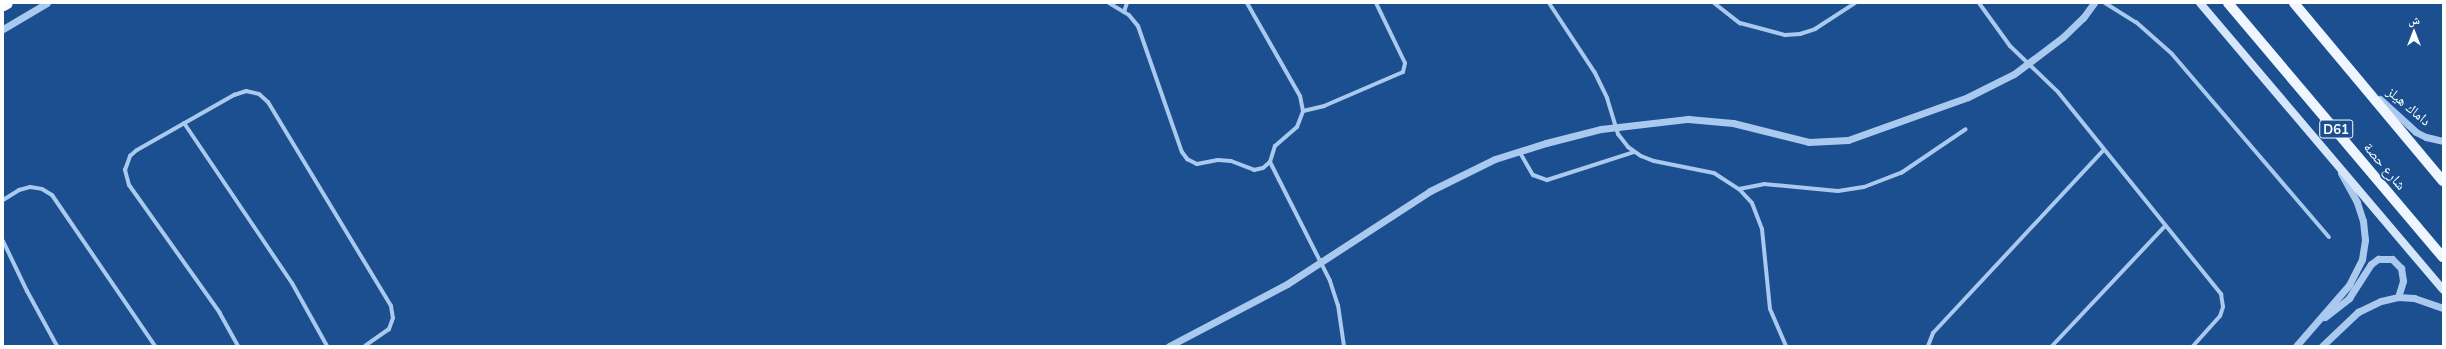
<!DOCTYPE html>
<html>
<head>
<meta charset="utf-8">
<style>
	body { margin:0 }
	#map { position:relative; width:2446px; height:349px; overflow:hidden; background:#1b4f8f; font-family:Mulish,"Noto Naskh Arabic",sans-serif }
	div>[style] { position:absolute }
	.minor>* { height:4px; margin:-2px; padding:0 2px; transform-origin:2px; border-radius:2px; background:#a9c9ee }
	.tertiary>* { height:7px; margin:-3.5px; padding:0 3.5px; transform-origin:3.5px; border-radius:3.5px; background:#a9c9ee }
	.secondary>* { height:8px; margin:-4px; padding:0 4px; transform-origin:4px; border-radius:4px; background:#d6e6fa }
	.primary>* { height:10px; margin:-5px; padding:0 5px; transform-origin:5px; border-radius:5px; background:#f0f6ff }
	.trunk>* { height:11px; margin:-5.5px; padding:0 5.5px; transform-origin:5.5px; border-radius:5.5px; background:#f8faff }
	span { translate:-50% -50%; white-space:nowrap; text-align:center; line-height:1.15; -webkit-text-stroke:3.5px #1b4f8f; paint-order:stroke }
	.shield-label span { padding:1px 3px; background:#1b4f8f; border:1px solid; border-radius:3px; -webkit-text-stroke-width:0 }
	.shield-label { font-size:13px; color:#fff; font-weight:700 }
	.street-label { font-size:14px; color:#fff }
	.frame { position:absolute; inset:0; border:4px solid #fff; pointer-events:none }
	.north { position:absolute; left:2394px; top:12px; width:40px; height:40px; -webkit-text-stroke:3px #1b4f8f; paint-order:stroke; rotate:0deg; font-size:11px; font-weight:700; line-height:16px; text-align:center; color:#fff }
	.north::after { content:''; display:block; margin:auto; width:14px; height:18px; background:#fff; clip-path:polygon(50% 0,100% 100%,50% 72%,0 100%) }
</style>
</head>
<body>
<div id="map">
	<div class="minor">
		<div style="left:1109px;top:3px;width:23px;rotate:31deg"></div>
		<div style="left:1129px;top:15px;width:14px;rotate:51deg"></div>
		<div style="left:1138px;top:26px;width:133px;rotate:70.8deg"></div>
		<div style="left:1182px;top:152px;width:9px;rotate:54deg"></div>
		<div style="left:1187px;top:159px;width:11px;rotate:27deg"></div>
		<div style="left:1197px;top:164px;width:21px;rotate:-11deg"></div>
		<div style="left:1218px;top:160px;width:13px;rotate:4deg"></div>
		<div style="left:1231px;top:161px;width:25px;rotate:21deg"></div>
		<div style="left:1254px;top:170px;width:9px;rotate:-13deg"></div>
		<div style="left:1263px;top:168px;width:9px;rotate:-41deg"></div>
		<div style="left:1270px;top:162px;width:17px;rotate:-73deg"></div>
		<div style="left:1275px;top:146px;width:29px;rotate:-41deg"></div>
		<div style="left:1297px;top:127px;width:17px;rotate:-69deg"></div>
		<div style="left:1303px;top:111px;width:15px;rotate:-101deg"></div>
		<div style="left:1300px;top:96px;width:107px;rotate:-119.7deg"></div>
		<div style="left:1549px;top:3px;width:84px;rotate:56.7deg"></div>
		<div style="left:1595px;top:73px;width:28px;rotate:64deg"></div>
		<div style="left:1607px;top:98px;width:38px;rotate:73deg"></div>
		<div style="left:1618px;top:134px;width:16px;rotate:52deg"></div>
		<div style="left:1628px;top:147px;width:16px;rotate:35deg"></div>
		<div style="left:1641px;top:156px;width:14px;rotate:21deg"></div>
		<div style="left:1654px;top:161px;width:61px;rotate:11.3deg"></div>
		<div style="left:1714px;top:173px;width:30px;rotate:33deg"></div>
		<div style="left:1739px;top:189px;width:19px;rotate:47deg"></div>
		<div style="left:1752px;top:203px;width:28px;rotate:69deg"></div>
		<div style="left:1762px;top:229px;width:80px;rotate:84.3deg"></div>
		<div style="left:1770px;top:309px;width:40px;rotate:66.6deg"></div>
		<div style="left:1714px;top:3px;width:33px;rotate:38deg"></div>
		<div style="left:1740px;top:23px;width:47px;rotate:14.9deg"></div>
		<div style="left:1785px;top:35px;width:15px;rotate:-4deg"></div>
		<div style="left:1800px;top:34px;width:16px;rotate:-18deg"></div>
		<div style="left:1815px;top:29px;width:48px;rotate:-33deg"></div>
		<div style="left:1979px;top:3px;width:53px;rotate:54.2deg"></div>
		<div style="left:2010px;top:46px;width:66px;rotate:43.8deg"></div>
		<div style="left:2058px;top:92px;width:260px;rotate:51.1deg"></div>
		<div style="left:2221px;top:294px;width:13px;rotate:81deg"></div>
		<div style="left:2223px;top:307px;width:9px;rotate:108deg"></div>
		<div style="left:2220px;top:316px;width:40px;rotate:132deg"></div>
		<div style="left:2105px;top:3px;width:36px;rotate:32deg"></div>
		<div style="left:2136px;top:22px;width:48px;rotate:41.6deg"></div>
		<div style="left:2172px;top:54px;width:241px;rotate:49.4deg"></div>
		<div style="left:1124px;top:12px;width:9px;rotate:-72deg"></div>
		<div style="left:1303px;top:111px;width:22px;rotate:-13deg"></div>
		<div style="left:1324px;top:106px;width:86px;rotate:-23.3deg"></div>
		<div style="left:1403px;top:72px;width:9px;rotate:-77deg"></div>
		<div style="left:1405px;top:63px;width:67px;rotate:-115.8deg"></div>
		<div style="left:184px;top:123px;width:193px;rotate:56deg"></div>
		<div style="left:292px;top:283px;width:72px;rotate:60.9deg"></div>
		<div style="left:1519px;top:151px;width:28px;rotate:60deg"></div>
		<div style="left:1533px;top:175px;width:15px;rotate:20deg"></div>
		<div style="left:1547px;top:180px;width:91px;rotate:-17.8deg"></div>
		<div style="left:1270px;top:162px;width:133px;rotate:63.2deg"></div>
		<div style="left:1330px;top:281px;width:25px;rotate:72deg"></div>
		<div style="left:1338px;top:305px;width:41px;rotate:81.7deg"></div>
		<div style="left:1739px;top:189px;width:25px;rotate:-11deg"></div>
		<div style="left:1764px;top:184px;width:74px;rotate:5.4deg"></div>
		<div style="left:1838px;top:191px;width:26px;rotate:-9deg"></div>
		<div style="left:1864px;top:187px;width:40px;rotate:-21deg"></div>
		<div style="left:1901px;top:173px;width:78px;rotate:-34.1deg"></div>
		<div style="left:3px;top:200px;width:19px;rotate:-32deg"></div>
		<div style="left:19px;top:190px;width:11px;rotate:-15deg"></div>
		<div style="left:30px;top:187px;width:12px;rotate:9deg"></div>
		<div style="left:42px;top:189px;width:12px;rotate:31deg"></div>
		<div style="left:52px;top:195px;width:183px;rotate:55.7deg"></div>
		<div style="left:3px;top:241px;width:55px;rotate:64.4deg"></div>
		<div style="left:27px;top:291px;width:63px;rotate:61.4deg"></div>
		<div style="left:238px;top:346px;width:38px;rotate:-119deg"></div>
		<div style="left:220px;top:313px;width:157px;rotate:-125.4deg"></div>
		<div style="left:129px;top:185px;width:16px;rotate:-105deg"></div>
		<div style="left:125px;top:170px;width:15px;rotate:-70deg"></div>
		<div style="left:130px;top:156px;width:9px;rotate:-41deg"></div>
		<div style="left:137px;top:150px;width:112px;rotate:-29.6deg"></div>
		<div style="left:234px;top:95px;width:13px;rotate:-18deg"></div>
		<div style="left:246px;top:91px;width:13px;rotate:13deg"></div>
		<div style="left:259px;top:94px;width:12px;rotate:42deg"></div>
		<div style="left:268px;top:102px;width:238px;rotate:58.9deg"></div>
		<div style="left:391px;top:306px;width:12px;rotate:81deg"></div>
		<div style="left:393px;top:318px;width:12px;rotate:110deg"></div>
		<div style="left:389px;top:329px;width:29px;rotate:145deg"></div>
		<div style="left:1928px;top:346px;width:14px;rotate:-69deg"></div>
		<div style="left:1933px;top:333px;width:249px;rotate:-47deg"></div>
		<div style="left:2052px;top:346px;width:165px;rotate:-46.7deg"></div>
	</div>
	<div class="tertiary">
		<div style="left:3px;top:29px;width:51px;rotate:-30.6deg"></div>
		<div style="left:2380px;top:99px;width:49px;rotate:42.5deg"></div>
		<div style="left:2416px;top:132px;width:11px;rotate:27deg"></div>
		<div style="left:2426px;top:137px;width:17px;rotate:13deg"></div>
		<div style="left:2325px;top:317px;width:31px;rotate:-38deg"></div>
		<div style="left:2349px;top:298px;width:40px;rotate:-57.1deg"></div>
		<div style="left:2371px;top:264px;width:9px;rotate:-36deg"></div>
		<div style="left:2378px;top:259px;width:14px"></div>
		<div style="left:2392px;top:259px;width:13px;rotate:45deg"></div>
		<div style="left:2401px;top:268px;width:13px;rotate:81deg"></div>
		<div style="left:2403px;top:281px;width:17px;rotate:107deg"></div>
		<div style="left:1169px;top:346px;width:133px;rotate:-27.7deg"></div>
		<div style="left:1287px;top:284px;width:171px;rotate:-33deg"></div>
		<div style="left:1430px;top:191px;width:72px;rotate:-26.2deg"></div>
		<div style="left:1495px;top:159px;width:53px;rotate:-17.4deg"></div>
		<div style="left:1546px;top:143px;width:57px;rotate:-14.3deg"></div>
		<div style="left:1601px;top:129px;width:88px;rotate:-6.6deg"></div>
		<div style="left:1688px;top:119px;width:45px;rotate:5.1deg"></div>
		<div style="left:1733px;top:123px;width:78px;rotate:14deg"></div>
		<div style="left:1809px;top:142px;width:39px;rotate:-3deg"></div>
		<div style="left:1848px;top:140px;width:127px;rotate:-19.7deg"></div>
		<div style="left:1968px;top:97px;width:51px;rotate:-26.6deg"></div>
		<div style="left:2014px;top:74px;width:61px;rotate:-37.1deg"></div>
		<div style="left:2063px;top:37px;width:28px;rotate:-44deg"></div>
		<div style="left:2083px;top:18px;width:19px;rotate:-54deg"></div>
		<div style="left:2296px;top:346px;width:81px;rotate:-49deg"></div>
		<div style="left:2349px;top:285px;width:29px;rotate:-63deg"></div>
		<div style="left:2362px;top:259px;width:19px;rotate:-81deg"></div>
		<div style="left:2365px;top:240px;width:19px;rotate:-96deg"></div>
		<div style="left:2363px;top:221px;width:20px;rotate:-108deg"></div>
		<div style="left:2357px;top:202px;width:33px;rotate:-119deg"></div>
		<div style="left:2322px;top:346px;width:50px;rotate:-43.4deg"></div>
		<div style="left:2358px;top:312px;width:25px;rotate:-26deg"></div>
		<div style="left:2381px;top:301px;width:17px;rotate:-13deg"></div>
		<div style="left:2398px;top:297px;width:16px;rotate:4deg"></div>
		<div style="left:2414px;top:298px;width:31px;rotate:19deg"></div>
	</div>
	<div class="secondary">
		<div style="left:2200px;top:3px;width:376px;rotate:49.7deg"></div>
	</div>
	<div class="primary">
		<div style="left:2228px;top:3px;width:333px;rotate:49.8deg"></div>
		<div style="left:2294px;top:3px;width:232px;rotate:50.1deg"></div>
	</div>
	<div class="trunk">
		<div style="left:3px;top:5px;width:4px;rotate:-27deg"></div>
	</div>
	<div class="shield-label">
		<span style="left:2336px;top:129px">D61</span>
	</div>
	<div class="street-label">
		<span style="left:2409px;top:106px;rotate:40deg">داماك هيلز</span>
		<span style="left:2385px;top:166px;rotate:50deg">شارع حصة</span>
	</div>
	<div class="frame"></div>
	<div class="north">ش</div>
</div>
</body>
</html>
